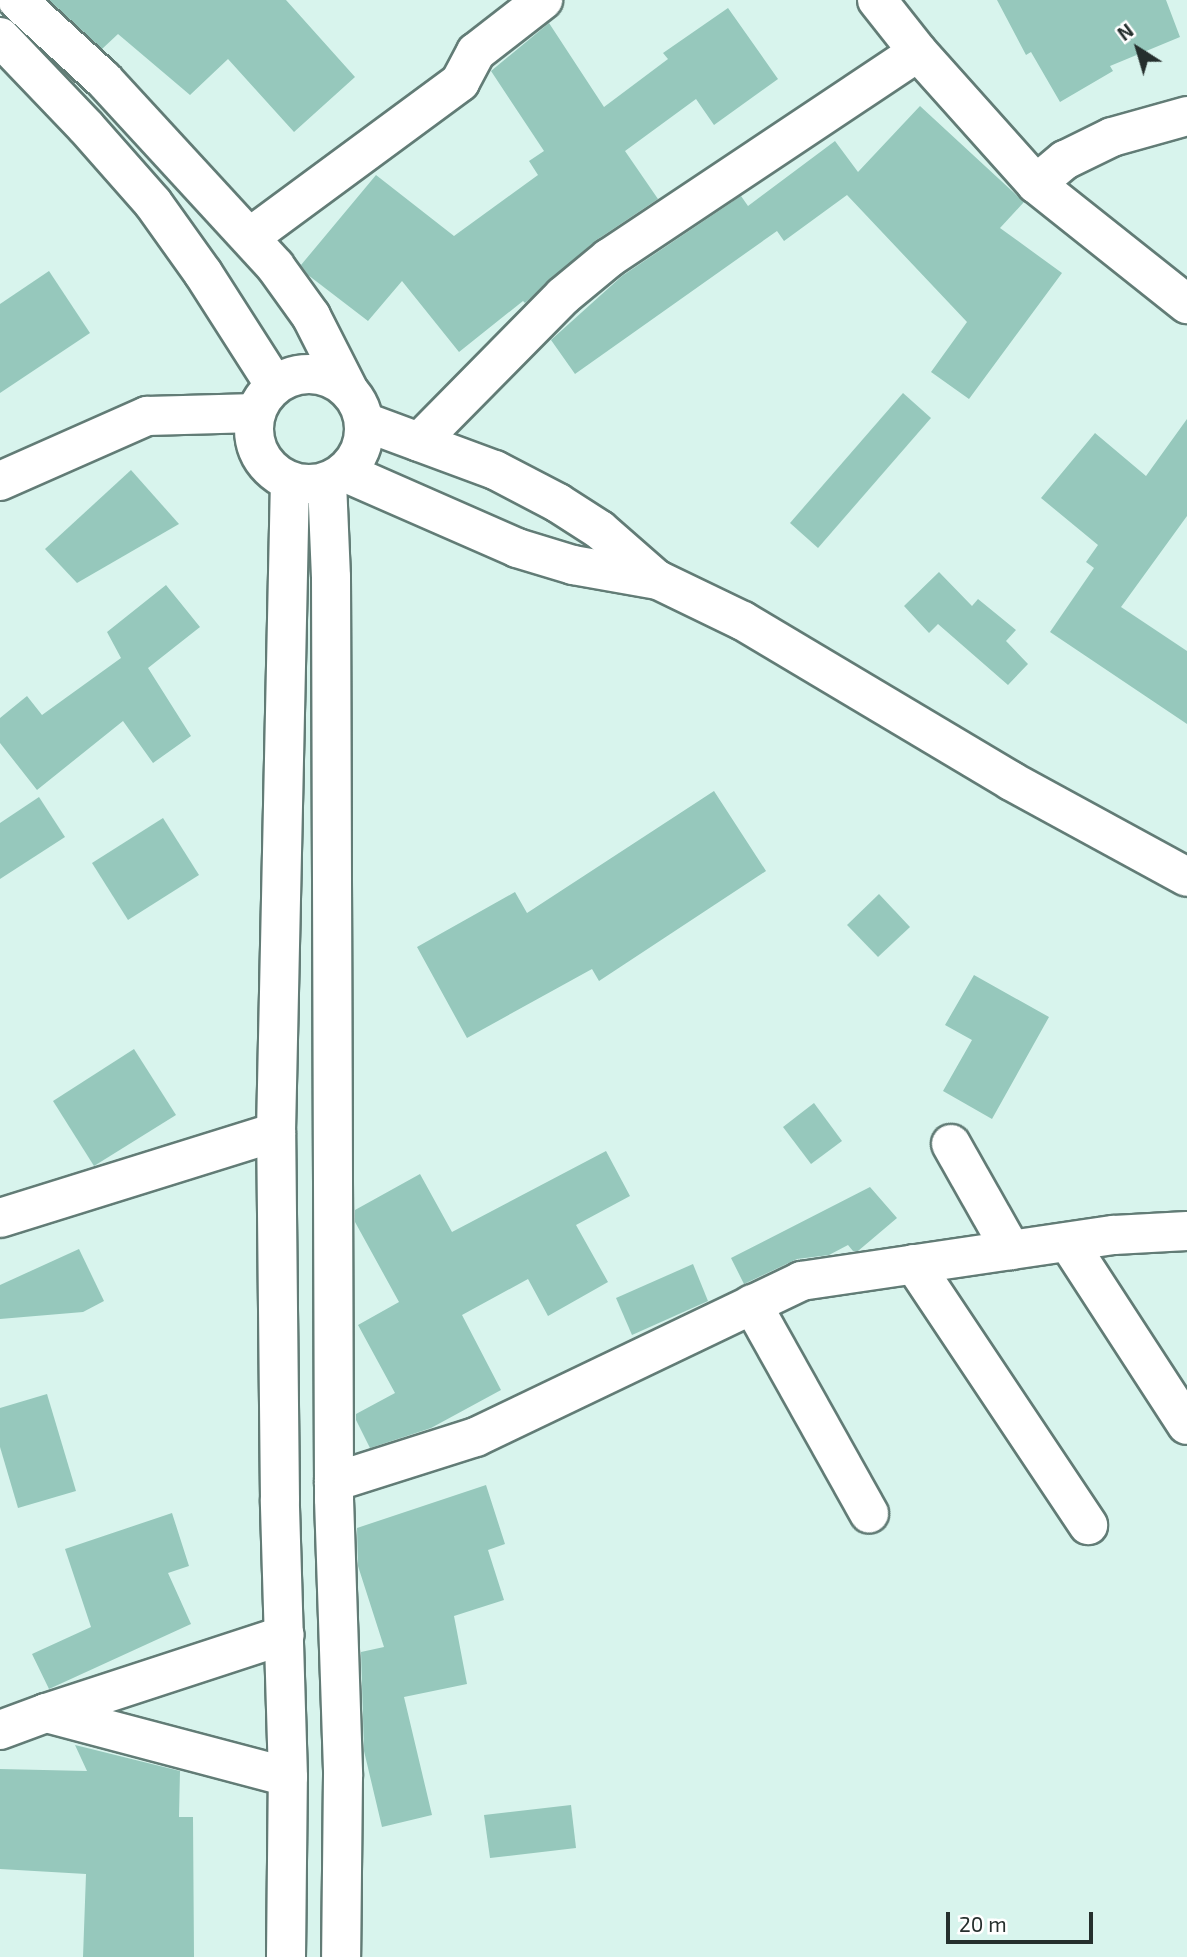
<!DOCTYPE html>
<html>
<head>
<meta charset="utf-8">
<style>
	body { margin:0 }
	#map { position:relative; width:1187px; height:1957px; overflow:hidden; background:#d8f4ed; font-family:"Exo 2",sans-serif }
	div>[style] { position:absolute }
	.building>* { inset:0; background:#96c8bc }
	.roads { filter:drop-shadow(2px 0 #627c76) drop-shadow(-2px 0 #627c76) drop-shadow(0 2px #627c76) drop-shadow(0 -2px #627c76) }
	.minor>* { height:38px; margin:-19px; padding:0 19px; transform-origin:19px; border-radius:19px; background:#fff }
	.major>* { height:38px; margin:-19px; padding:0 19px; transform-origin:19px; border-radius:19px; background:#fff }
	.highway>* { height:38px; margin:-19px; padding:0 19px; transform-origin:19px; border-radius:19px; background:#fff }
	.highway>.ring { margin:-19px; padding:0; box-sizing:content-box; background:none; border:38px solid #fff; border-radius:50% }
	span { translate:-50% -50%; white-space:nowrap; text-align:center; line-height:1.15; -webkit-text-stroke:5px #fff; paint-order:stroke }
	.north { position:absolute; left:1103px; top:14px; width:70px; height:70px; -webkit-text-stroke:5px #fff; paint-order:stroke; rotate:323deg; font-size:19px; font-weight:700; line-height:28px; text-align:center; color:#252f2d }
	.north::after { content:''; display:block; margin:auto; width:24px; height:32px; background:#252f2d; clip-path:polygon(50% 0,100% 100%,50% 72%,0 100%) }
	.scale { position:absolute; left:946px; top:1912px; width:147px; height:32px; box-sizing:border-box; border:4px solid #252f2d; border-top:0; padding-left:9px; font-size:21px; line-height:24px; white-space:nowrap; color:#252f2d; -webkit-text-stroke:5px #fff; paint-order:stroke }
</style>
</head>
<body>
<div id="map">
	<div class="building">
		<div style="clip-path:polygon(49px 0,286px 0,355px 77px,294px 132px,228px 59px,190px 95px,118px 34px,102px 49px)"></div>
		<div style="clip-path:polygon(997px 0,1166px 0,1180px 37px,1110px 66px,1113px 71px,1060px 102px,1031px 52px,1026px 55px)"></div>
		<div style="clip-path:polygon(728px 8px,778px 79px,714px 125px,696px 99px,625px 151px,658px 199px,595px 241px,525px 303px,523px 301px,459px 352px,402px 281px,368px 321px,308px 275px,301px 265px,376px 175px,454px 236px,538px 175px,529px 161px,544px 151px,491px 71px,549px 23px,604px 107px,668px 59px,663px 53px)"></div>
		<div style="clip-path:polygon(920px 106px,1024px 202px,1000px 228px,1062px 273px,969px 399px,931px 372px,967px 322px,847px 195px,784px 241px,777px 231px,575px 374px,551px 340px,622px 276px,741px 196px,748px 206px,835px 141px,858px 172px)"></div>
		<div style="clip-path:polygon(49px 271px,90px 333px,0 393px,0 304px)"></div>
		<div style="clip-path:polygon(903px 393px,931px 418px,818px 548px,790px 523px)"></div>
		<div style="clip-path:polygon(1187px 419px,1187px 516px,1121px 607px,1187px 651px,1187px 724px,1050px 632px,1094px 568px,1086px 562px,1098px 545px,1041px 498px,1095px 433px,1146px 476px)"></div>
		<div style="clip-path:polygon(131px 470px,179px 524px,77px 583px,45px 549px)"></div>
		<div style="clip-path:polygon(939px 572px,972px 606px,978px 599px,1016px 630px,1006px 641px,1028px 664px,1008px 685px,938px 624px,929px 633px,904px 606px)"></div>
		<div style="clip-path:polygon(166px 585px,200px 627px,148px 668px,191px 736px,153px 763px,123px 721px,37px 790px,0 743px,0 718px,27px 696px,42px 715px,121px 658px,107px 632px)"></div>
		<div style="clip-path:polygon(714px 791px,766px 871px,599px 981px,592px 969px,467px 1038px,417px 947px,515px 892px,527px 913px)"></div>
		<div style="clip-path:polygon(39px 797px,65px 837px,0 879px,0 823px)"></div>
		<div style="clip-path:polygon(163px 818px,199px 875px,128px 920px,92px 863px)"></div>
		<div style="clip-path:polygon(879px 894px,910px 927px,878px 957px,847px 925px)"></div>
		<div style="clip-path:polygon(974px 975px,1049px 1017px,992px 1119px,943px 1091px,972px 1040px,945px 1025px)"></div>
		<div style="clip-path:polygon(134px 1049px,176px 1115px,94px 1166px,53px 1101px)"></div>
		<div style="clip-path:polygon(814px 1103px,842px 1141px,811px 1164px,783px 1127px)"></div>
		<div style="clip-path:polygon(606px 1151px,630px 1196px,576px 1225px,608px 1282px,548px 1316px,528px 1279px,462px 1315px,501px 1390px,431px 1428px,370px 1448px,356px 1420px,356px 1414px,395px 1393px,358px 1325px,399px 1302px,355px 1222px,355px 1210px,420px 1174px,452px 1232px)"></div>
		<div style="clip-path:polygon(870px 1187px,897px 1218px,858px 1251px,853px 1251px,848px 1245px,829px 1255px,797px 1259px,744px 1284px,731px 1258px)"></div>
		<div style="clip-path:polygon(79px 1249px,104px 1301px,83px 1312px,0 1319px,0 1285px)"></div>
		<div style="clip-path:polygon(693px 1264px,708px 1301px,632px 1335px,616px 1298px)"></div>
		<div style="clip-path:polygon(47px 1394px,76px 1491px,18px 1508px,0 1447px,0 1408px)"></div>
		<div style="clip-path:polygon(486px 1485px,505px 1544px,488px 1550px,504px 1600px,454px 1616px,467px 1684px,404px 1697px,432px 1815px,382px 1827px,364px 1751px,361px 1652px,384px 1647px,358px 1566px,357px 1528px)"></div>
		<div style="clip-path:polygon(172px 1513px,189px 1566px,168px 1573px,191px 1624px,49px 1689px,32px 1654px,91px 1627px,65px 1549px)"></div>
		<div style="clip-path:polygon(75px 1745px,180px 1771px,179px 1817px,193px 1817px,194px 1957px,83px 1957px,86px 1874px,0 1869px,0 1769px,87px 1771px)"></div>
		<div style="clip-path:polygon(571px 1805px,576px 1848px,490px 1858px,484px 1815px)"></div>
	</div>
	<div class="roads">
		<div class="minor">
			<div style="left:877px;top:0;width:66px;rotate:51.7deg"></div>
			<div style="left:918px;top:52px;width:177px;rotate:48.2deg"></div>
			<div style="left:1036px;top:184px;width:193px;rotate:38.5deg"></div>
			<div style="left:1036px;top:184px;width:38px;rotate:-40deg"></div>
			<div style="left:1065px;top:160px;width:52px;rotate:-26.1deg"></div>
			<div style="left:1112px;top:137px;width:78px;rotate:-15.6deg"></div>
			<div style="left:250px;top:237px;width:261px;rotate:-36.4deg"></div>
			<div style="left:460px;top:82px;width:34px;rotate:-62deg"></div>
			<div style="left:476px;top:52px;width:85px;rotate:-37.8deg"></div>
			<div style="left:419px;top:442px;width:205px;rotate:-45.4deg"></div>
			<div style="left:563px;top:296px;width:60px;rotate:-39.6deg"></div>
			<div style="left:609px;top:258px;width:371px;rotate:-33.7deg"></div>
			<div style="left:0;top:481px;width:161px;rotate:-23.9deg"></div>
			<div style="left:147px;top:416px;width:109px;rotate:-1.6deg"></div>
			<div style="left:951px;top:1144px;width:122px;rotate:60.5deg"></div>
			<div style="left:0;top:1218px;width:289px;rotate:-17.3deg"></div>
			<div style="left:1068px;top:1242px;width:218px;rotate:57deg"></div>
			<div style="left:914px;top:1264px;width:314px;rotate:56.3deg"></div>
			<div style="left:752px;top:1304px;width:240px;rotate:60.8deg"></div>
			<div style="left:334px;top:1482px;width:149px;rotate:-17.6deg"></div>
			<div style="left:476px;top:1437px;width:361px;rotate:-25.6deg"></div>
			<div style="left:801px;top:1281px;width:316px;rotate:-8.4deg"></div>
			<div style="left:1114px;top:1235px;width:73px;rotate:-3.1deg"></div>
			<div style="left:46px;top:1713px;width:251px;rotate:-18.1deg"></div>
			<div style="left:0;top:1730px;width:49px;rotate:-20.3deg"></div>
			<div style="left:46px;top:1713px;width:250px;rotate:14.8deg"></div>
		</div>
		<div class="major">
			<div style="left:365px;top:422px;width:139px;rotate:20.3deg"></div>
			<div style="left:495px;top:470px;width:71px;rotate:27.6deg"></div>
			<div style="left:558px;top:503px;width:50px;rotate:32.7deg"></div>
			<div style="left:600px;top:530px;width:74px;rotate:41.2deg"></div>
			<div style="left:344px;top:472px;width:189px;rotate:23.7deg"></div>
			<div style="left:517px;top:548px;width:59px;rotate:16.9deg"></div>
			<div style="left:573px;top:565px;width:86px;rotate:10deg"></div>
			<div style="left:658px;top:580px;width:94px;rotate:25.8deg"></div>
			<div style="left:743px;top:621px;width:312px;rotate:30.8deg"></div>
			<div style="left:1011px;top:781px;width:200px;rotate:28.6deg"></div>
		</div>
		<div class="highway">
			<div style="left:17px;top:0;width:118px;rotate:42.6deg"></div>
			<div style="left:104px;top:80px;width:253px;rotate:47.4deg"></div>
			<div style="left:275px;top:266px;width:62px;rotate:54.2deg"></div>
			<div style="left:311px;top:316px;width:84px;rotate:63.1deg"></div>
			<div style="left:0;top:37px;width:124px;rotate:46.3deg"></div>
			<div style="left:86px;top:127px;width:101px;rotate:48.6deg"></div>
			<div style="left:153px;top:203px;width:86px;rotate:54.5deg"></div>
			<div style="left:203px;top:273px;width:132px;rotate:57.4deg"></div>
			<div class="ring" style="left:254px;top:374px;width:72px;height:72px"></div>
			<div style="left:327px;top:482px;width:95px;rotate:87.6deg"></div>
			<div style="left:331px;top:577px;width:922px;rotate:89.81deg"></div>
			<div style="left:334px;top:1499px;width:277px;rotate:88.1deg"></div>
			<div style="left:343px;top:1776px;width:181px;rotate:90.6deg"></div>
			<div style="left:286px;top:1957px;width:180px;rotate:-89.4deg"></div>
			<div style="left:288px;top:1777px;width:277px;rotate:-91.7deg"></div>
			<div style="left:280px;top:1500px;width:368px;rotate:-90.6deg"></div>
			<div style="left:276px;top:1132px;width:651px;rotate:-88.77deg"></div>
		</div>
	</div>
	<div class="north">N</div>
	<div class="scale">20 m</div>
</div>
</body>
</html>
